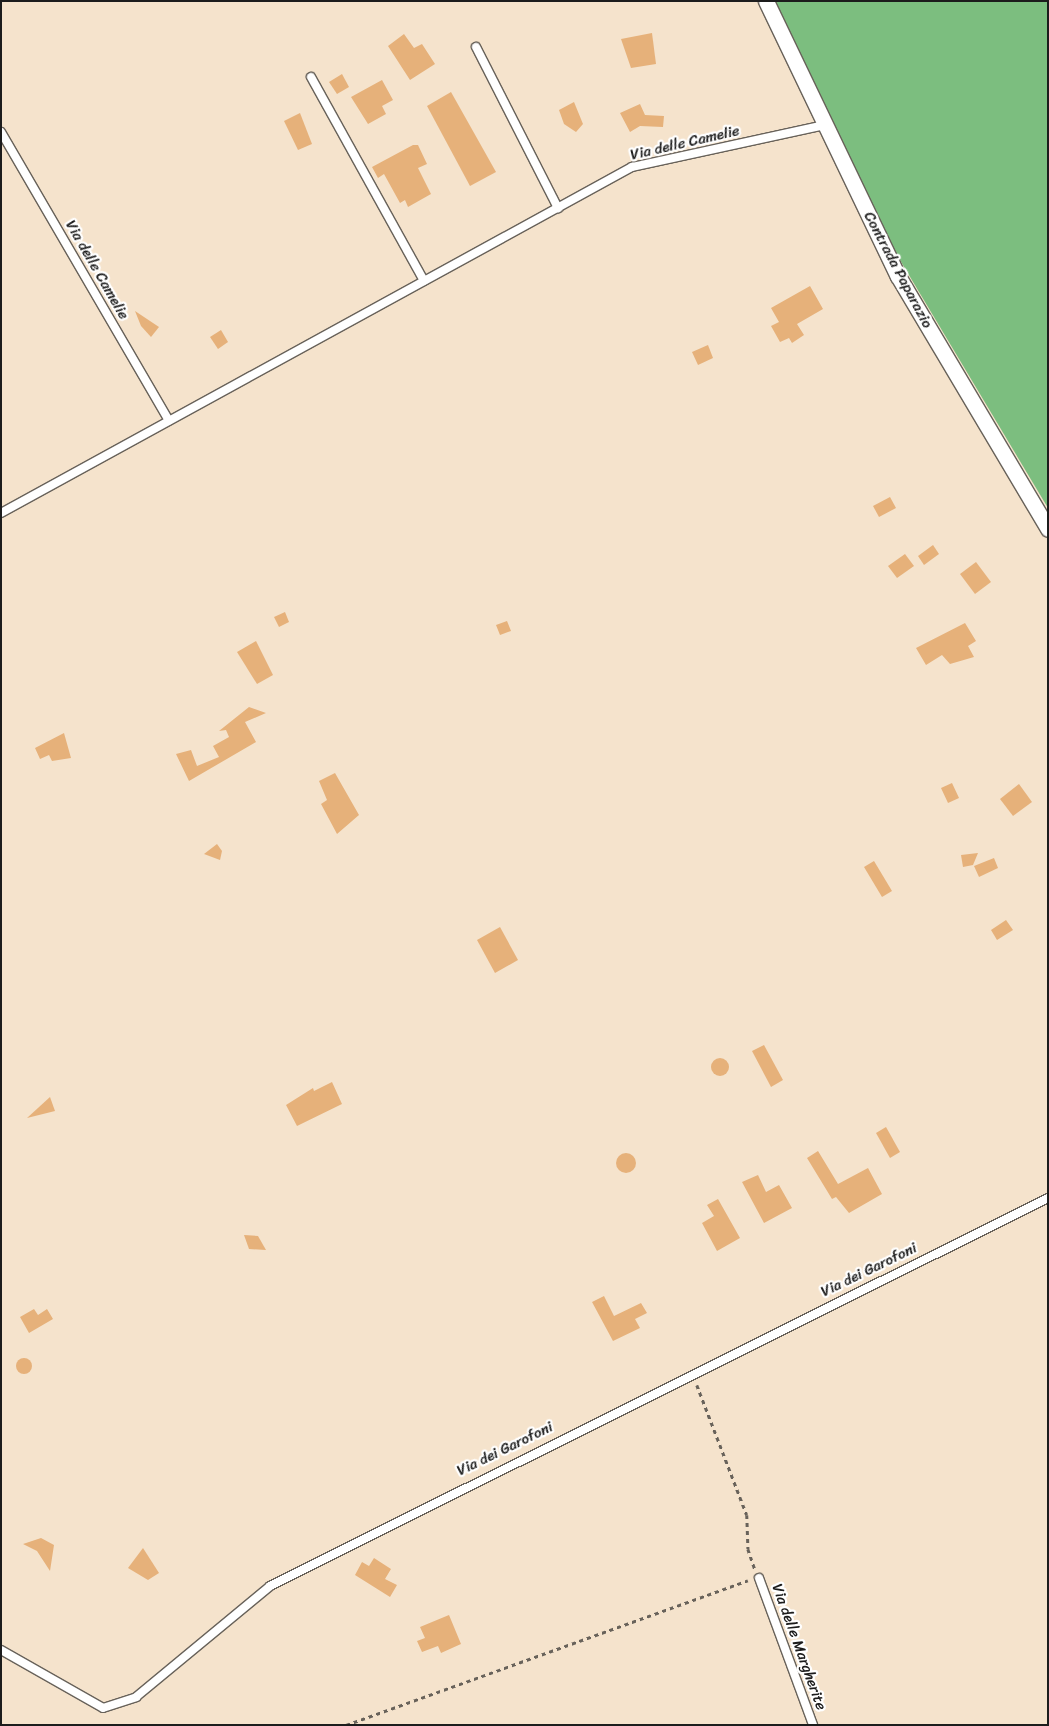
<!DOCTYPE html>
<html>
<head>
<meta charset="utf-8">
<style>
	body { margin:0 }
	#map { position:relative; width:1049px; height:1726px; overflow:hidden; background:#f5e3cc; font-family:Sriracha,sans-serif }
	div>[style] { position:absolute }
	.forest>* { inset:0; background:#7cbe7f }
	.building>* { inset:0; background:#e6b17a }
	.round { border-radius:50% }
	.path>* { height:2.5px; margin-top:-1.25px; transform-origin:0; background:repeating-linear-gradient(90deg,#68625a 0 4px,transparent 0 8px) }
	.roads { filter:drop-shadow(1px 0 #68625a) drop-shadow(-1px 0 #68625a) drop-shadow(0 1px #68625a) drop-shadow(0 -1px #68625a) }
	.service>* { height:8px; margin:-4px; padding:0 4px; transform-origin:4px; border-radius:4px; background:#fff }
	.minor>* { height:15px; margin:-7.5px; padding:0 7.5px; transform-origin:7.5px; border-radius:7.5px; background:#fff }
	span { translate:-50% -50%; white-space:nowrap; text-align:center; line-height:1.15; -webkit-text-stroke:4.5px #fff; paint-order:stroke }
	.street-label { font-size:15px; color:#1c1c1c }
	.frame { position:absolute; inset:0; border:2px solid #1c1c1c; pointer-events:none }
</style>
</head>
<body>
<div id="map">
	<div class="forest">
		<div style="clip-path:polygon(771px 1px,1048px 1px,1048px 508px,851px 178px)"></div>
	</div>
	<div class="building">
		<div style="clip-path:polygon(652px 33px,656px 64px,631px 68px,621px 39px)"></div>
		<div style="clip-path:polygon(404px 34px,414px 48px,422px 44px,435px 64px,410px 80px,388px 46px)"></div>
		<div style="clip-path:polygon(342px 74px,349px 87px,337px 94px,329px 82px)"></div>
		<div style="clip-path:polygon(382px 80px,393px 100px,382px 106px,386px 114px,368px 124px,351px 97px)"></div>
		<div style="clip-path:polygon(451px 92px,496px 172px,470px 186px,427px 106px)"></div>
		<div style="clip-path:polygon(574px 102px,583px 124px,576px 132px,564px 124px,559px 110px)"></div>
		<div style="clip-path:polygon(640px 104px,645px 115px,664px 116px,663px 127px,640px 126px,630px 132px,620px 113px)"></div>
		<div style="clip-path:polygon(300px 113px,312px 144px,298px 150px,284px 121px)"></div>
		<div style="clip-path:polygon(413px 145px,418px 145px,427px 164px,418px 168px,431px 194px,408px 207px,405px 200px,400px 203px,384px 174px,378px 178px,372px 167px)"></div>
		<div style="clip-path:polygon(810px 286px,823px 309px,797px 324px,804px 335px,792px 343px,789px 338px,780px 342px,771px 326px,779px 322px,771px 308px)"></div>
		<div style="clip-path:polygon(135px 311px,159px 327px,151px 337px,141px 326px)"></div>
		<div style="clip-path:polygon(221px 330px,228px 342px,218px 349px,210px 337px)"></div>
		<div style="clip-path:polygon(708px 345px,713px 358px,698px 365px,692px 352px)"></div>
		<div style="clip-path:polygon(890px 497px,896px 508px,879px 517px,873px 506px)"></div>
		<div style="clip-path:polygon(933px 545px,939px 554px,924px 565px,918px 556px)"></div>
		<div style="clip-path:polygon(905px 554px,914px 566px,897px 578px,888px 566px)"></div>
		<div style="clip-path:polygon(976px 562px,991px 582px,975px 594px,960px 574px)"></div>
		<div style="clip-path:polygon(285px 612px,289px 622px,279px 627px,274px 617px)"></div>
		<div style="clip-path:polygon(507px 621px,511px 631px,500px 635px,496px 625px)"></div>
		<div style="clip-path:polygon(965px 623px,976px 641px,968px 646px,974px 657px,950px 664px,942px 655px,926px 665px,916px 648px)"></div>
		<div style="clip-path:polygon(256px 641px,273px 675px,257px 684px,237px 652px)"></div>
		<div style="clip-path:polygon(249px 707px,266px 713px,245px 722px,256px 742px,189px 781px,176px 754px,191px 750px,197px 766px,219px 757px,213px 746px,229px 737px,226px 730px,219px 731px)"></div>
		<div style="clip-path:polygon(64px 733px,71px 758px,52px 761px,49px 755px,40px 759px,35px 748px)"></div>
		<div style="clip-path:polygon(335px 773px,359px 815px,337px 834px,321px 804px,327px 800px,319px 781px)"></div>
		<div style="clip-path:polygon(952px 783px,959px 798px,948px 803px,941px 788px)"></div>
		<div style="clip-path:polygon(1019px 784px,1032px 802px,1013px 816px,1000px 799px)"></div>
		<div style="clip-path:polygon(217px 844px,222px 851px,220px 860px,204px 854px)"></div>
		<div style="clip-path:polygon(978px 853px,973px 865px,963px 867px,961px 855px)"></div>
		<div style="clip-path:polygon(994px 858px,998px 868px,979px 877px,974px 866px)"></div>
		<div style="clip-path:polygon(874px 861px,892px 891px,882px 897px,864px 867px)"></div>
		<div style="clip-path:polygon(1006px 920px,1013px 930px,997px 940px,991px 930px)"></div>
		<div style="clip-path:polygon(500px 927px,518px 960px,495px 973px,477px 940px)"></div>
		<div style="clip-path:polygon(764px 1045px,783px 1080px,771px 1087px,752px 1051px)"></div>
		<div class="round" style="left:711px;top:1058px;width:18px;height:18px"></div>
		<div style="clip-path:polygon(332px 1082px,342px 1104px,297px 1126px,286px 1105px,313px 1088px,314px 1091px)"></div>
		<div style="clip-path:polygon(50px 1097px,55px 1111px,27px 1118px)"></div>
		<div style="clip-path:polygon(886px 1127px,900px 1152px,890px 1158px,876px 1133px)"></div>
		<div style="clip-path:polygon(818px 1151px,838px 1184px,868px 1168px,882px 1194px,849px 1213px,836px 1197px,832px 1199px,807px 1158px)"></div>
		<div class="round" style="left:616px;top:1153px;width:20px;height:20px"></div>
		<div style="clip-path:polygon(758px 1175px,766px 1192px,779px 1185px,792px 1208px,764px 1223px,742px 1182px)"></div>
		<div style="clip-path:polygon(718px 1199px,740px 1238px,717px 1251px,702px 1223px,714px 1216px,707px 1205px)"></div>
		<div style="clip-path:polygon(244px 1235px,258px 1236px,266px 1250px,249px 1249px)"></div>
		<div style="clip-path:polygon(604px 1296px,614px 1316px,641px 1303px,647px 1313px,635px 1319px,640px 1328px,613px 1341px,592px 1302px)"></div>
		<div style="clip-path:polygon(34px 1309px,38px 1315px,47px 1309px,53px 1319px,29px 1333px,20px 1317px)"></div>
		<div class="round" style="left:16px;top:1358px;width:16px;height:16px"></div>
		<div style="clip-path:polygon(41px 1538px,54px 1545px,50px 1571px,37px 1551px,23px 1544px)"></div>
		<div style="clip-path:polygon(143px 1548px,159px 1573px,148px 1580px,128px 1568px)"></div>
		<div style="clip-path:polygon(374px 1558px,391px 1569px,385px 1579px,397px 1585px,390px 1597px,355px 1575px,362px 1562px,369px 1566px)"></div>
		<div style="clip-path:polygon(449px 1615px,461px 1644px,441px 1653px,438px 1646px,422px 1652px,417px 1641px,425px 1638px,420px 1627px)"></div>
	</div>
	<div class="path">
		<div style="left:697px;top:1385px;width:139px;rotate:69deg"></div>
		<div style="left:747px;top:1515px;width:34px;rotate:88deg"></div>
		<div style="left:748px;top:1549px;width:21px;rotate:71deg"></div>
		<div style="left:346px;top:1725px;width:427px;rotate:-19.8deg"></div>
	</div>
	<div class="roads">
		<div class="service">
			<div style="left:476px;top:47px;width:181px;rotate:63deg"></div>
			<div style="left:311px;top:77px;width:233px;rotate:61deg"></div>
			<div style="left:1px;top:132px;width:334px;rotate:59.8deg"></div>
			<div style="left:1px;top:513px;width:720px;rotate:-28.74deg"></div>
			<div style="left:632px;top:167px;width:198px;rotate:-12.3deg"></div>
			<div style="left:759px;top:1578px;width:157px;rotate:69.8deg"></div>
			<div style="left:1px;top:1650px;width:117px;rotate:29.6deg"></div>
			<div style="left:103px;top:1708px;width:35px;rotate:-18deg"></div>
			<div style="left:136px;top:1697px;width:174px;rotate:-39.6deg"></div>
			<div style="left:270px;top:1586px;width:869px;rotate:-26.51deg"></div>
		</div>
		<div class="minor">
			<div style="left:766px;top:1px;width:305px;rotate:64.4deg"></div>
			<div style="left:898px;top:276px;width:294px;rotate:59.3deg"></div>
		</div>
	</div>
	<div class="street-label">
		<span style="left:685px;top:143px;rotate:-13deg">Via delle Camelie</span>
		<span style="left:97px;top:270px;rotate:60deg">Via delle Camelie</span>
		<span style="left:898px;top:270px;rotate:62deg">Contrada Paparazio</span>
		<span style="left:869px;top:1270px;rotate:-26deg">Via dei Garofoni</span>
		<span style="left:505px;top:1449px;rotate:-26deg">Via dei Garofoni</span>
		<span style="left:799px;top:1647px;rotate:70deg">Via delle Margherite</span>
	</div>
	<div class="frame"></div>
</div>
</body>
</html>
